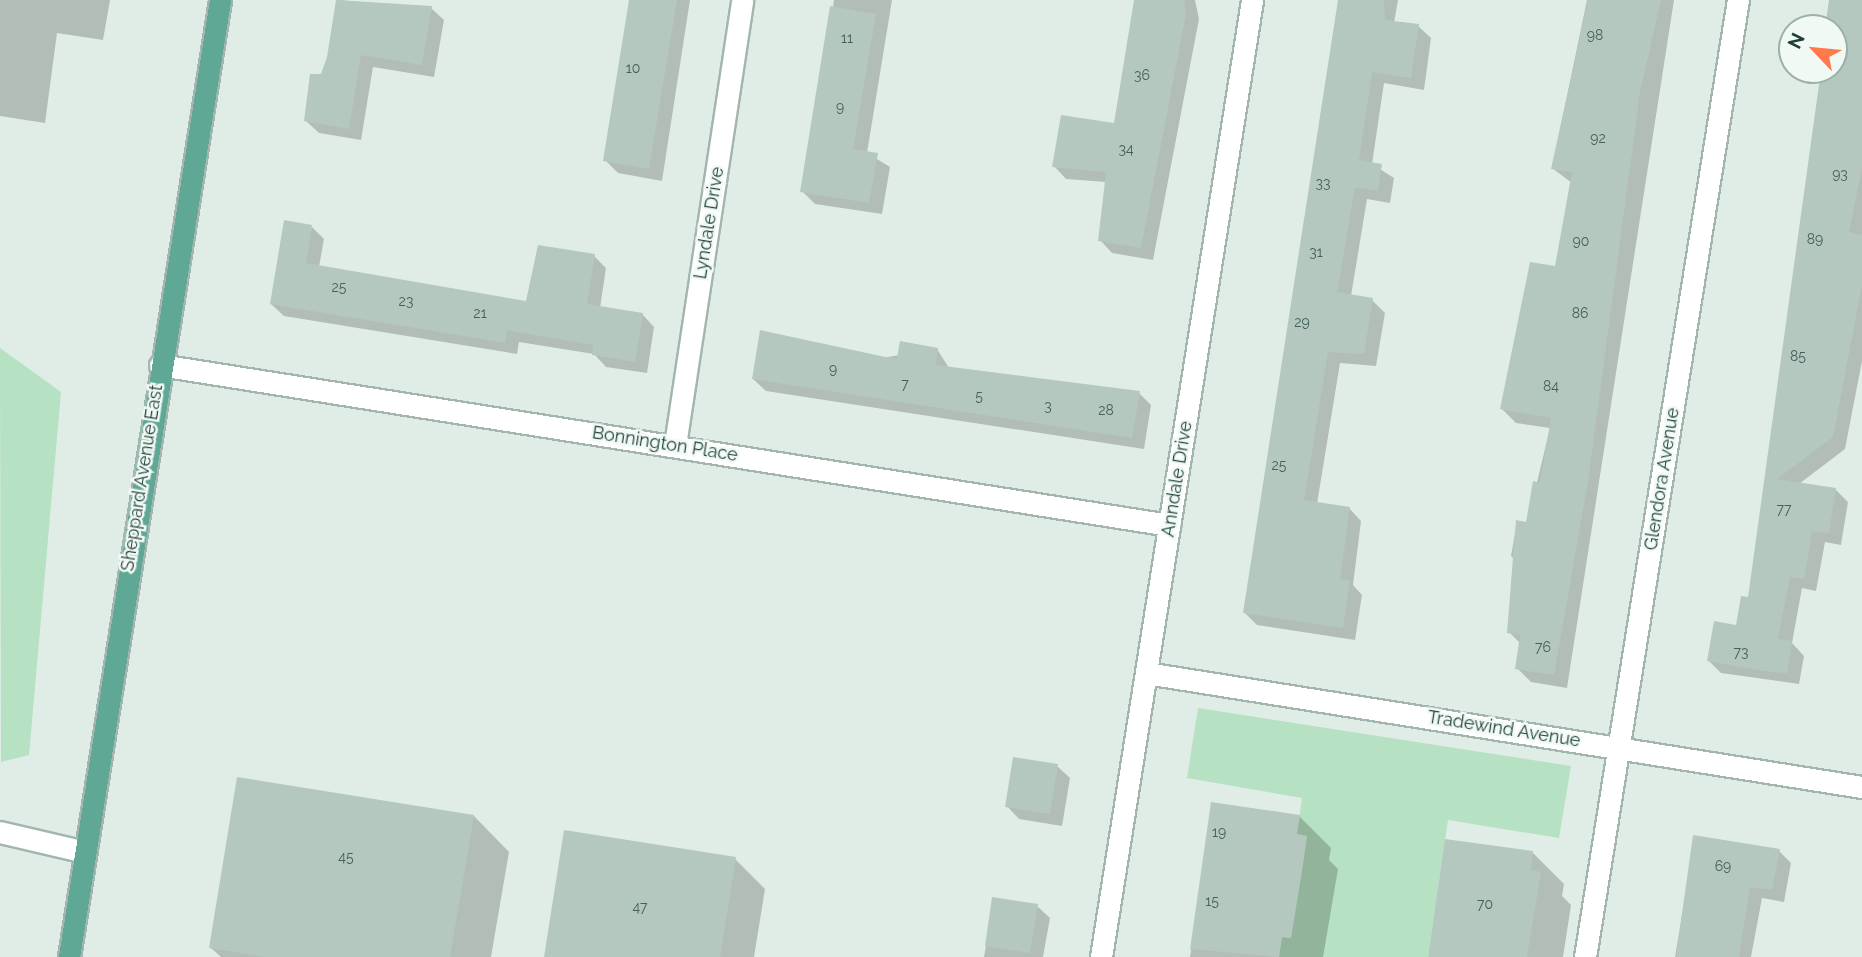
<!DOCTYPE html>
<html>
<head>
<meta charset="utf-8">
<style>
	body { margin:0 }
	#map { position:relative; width:1862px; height:957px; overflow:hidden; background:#e0ede7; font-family:Raleway,sans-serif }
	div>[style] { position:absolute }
	.green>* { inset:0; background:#b6e1c2 }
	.shadow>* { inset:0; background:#0003 }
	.building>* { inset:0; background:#b5c8c0 }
	.roads { filter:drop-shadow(2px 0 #a2b5af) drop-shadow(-2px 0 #a2b5af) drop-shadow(0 2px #a2b5af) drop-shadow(0 -2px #a2b5af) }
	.minor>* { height:21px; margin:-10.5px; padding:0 10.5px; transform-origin:10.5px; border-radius:10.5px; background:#fff }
	.major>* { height:21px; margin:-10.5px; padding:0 10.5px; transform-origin:10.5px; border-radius:10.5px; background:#5fa896 }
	span { translate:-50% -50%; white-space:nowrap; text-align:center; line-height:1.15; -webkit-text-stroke:5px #f1f9f5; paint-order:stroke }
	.number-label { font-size:14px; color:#446159 }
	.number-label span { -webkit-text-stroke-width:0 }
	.street-label { font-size:18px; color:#1e3f37 }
	.north { position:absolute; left:1778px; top:14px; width:70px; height:70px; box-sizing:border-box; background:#f1f9f5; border:2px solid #9dafa9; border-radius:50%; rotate:296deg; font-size:19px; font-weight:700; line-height:28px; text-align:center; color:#1e3f37 }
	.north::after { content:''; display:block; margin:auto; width:24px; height:32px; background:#ff794c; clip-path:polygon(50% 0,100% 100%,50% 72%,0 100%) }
</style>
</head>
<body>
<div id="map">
	<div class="green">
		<div style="clip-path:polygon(0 348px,61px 392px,29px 755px,1px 762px)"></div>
		<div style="clip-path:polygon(1198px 708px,1571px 766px,1559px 838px,1448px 820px,1428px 957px,1279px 957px,1282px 937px,1291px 938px,1307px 836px,1297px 834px,1302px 798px,1187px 778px)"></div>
	</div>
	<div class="shadow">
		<div style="clip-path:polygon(0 0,110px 0,103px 40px,57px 33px,45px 123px,0 116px)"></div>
		<div style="clip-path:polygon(338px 0,431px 8px,444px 20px,434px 77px,373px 67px,361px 140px,319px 133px,306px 121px,329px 57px)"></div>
		<div style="clip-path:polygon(631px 0,690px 0,662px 181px,618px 173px,605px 160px)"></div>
		<div style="clip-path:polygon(834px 0,892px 0,867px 153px,890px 167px,882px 214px,815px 204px,802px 191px)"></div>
		<div style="clip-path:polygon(1136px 0,1195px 0,1199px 19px,1153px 260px,1112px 253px,1100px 240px,1106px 182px,1066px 179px,1054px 166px,1115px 125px)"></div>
		<div style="clip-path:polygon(1339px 0,1398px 0,1394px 23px,1418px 26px,1431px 38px,1424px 90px,1384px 83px,1372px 164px,1394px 178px,1390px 203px,1367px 199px,1351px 296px,1372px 300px,1385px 313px,1376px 366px,1340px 363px,1317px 504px,1349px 508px,1361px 521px,1353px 585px,1362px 595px,1355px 640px,1257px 625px,1245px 613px)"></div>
		<div style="clip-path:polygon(1587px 0,1674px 0,1567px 688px,1531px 682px,1517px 668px,1521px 644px,1509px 632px,1517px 562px,1511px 556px,1517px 522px,1527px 524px,1550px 428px,1516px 423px,1502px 409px,1557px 268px,1572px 183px,1552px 168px)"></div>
		<div style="clip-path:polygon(1832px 0,1862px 0,1862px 361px,1845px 449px,1799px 484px,1835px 489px,1848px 502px,1841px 545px,1825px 542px,1816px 591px,1802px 588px,1792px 643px,1804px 656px,1799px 684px,1721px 673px,1709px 661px,1738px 627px,1749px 599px,1824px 70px,1834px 70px)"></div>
		<div style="clip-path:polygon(312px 227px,324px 239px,319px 267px,527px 303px,594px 256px,606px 268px,600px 308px,642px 314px,654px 327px,647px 373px,606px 367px,594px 354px,519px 342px,517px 354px,284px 316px,271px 304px)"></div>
		<div style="clip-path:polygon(937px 349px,949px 368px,1139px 393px,1151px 405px,1144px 449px,766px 391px,753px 379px)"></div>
		<div style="clip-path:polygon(1057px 766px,1070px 778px,1062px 826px,1019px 819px,1007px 806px)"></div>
		<div style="clip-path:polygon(1213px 804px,1299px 816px,1331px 848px,1329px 860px,1338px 869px,1323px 957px,1190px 957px)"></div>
		<div style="clip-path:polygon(474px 816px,509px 852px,491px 957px,221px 957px,211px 948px)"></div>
		<div style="clip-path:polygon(1695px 837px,1779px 851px,1791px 863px,1784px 902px,1762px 898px,1751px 957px,1675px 957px)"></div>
		<div style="clip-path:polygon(1533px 853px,1564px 884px,1562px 896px,1571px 905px,1563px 957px,1433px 957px)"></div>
		<div style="clip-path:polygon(735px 859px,765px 889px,754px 957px,546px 957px)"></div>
		<div style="clip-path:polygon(994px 899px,1037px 906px,1050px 918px,1043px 957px,984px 957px)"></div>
	</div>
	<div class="building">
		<div style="clip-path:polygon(336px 0,432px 6px,422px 65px,361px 55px,349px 129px,304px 121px,310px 74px,321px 74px,327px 57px)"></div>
		<div style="clip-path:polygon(629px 0,677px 0,649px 169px,603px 161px)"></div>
		<div style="clip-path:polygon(1134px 0,1184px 0,1186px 14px,1141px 248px,1098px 241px,1106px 172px,1052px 167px,1061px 115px,1114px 123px)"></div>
		<div style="clip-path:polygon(1338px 0,1384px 0,1385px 20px,1419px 24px,1411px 78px,1372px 72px,1359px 160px,1382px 164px,1378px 191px,1355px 187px,1337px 292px,1373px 298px,1364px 354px,1328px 352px,1304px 500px,1350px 507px,1340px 579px,1350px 580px,1343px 628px,1243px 613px)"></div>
		<div style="clip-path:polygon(1588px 0,1661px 0,1640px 92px,1588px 482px,1554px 675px,1515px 669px,1520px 635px,1507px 633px,1516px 520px,1526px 522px,1533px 481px,1540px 483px,1551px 418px,1500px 409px,1530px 262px,1555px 266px,1572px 172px,1551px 169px)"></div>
		<div style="clip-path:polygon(1829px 0,1862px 0,1862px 168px,1849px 232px,1862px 235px,1862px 285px,1833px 437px,1777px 479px,1836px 488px,1829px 533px,1812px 531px,1804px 579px,1790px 577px,1778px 639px,1792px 641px,1787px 673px,1764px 671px,1707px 661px,1714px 621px,1736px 625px,1741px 596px,1748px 597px,1821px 70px,1834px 70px,1834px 28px,1825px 28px)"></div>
		<div style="clip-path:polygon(830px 6px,876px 14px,853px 149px,878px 153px,869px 203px,800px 192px)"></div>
		<div style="clip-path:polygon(284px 220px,312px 225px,306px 263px,526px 301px,538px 245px,595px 254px,587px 304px,643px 313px,635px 362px,592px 355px,593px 345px,507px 330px,505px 343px,270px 304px)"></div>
		<div style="clip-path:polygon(760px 330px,890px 358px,897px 358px,900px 341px,938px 348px,936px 365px,1140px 391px,1132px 438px,752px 379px)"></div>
		<div style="clip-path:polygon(1013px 757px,1058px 764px,1050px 814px,1005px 807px)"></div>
		<div style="clip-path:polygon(237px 777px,474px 815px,450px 957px,265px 957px,209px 948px)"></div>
		<div style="clip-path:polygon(1211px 802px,1300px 815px,1297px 834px,1307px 836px,1302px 871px,1291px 938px,1282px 937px,1279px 957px,1190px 949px)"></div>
		<div style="clip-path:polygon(564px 830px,736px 857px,720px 957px,544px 957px)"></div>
		<div style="clip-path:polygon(1693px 835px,1780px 849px,1772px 890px,1750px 887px,1739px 957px,1676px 957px)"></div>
		<div style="clip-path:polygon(1445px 839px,1533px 851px,1531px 870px,1541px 872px,1527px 957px,1428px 957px)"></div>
		<div style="clip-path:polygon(992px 897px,1038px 904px,1030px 953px,985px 946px)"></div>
	</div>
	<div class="roads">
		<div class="minor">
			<div style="left:160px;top:365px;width:1022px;rotate:9.01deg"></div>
			<div style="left:675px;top:445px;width:450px;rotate:-81.4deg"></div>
			<div style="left:1146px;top:673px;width:725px;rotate:9.05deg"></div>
			<div style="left:0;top:832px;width:87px;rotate:13.2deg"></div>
			<div style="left:1101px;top:957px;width:969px;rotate:-81.03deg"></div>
			<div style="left:1585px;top:957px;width:969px;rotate:-80.92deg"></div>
		</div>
		<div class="major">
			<div style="left:69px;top:957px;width:969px;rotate:-81.03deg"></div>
		</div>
	</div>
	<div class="number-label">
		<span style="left:1595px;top:35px">98</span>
		<span style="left:847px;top:38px">11</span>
		<span style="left:633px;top:68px">10</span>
		<span style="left:1142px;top:75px">36</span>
		<span style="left:840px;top:107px">9</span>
		<span style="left:1598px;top:138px">92</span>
		<span style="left:1126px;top:149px">34</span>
		<span style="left:1840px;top:174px">93</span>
		<span style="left:1323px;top:183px">33</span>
		<span style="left:1815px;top:239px">89</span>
		<span style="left:1581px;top:241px">90</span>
		<span style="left:1316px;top:252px">31</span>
		<span style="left:339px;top:287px">25</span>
		<span style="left:406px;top:301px">23</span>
		<span style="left:480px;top:313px">21</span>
		<span style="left:1580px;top:313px">86</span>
		<span style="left:1302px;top:322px">29</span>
		<span style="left:1798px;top:356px">85</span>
		<span style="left:833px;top:369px">9</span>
		<span style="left:905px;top:384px">7</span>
		<span style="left:1551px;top:386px">84</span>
		<span style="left:979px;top:396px">5</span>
		<span style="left:1048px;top:406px">3</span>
		<span style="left:1106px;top:410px">28</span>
		<span style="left:1279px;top:465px">25</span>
		<span style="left:1784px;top:509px">77</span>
		<span style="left:1543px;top:647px">76</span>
		<span style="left:1741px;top:652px">73</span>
		<span style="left:1219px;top:832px">19</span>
		<span style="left:346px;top:857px">45</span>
		<span style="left:1723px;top:866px">69</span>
		<span style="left:1212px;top:901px">15</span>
		<span style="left:1485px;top:904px">70</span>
		<span style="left:640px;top:907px">47</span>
	</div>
	<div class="street-label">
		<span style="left:709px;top:223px;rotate:-81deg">Lyndale Drive</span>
		<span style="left:665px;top:444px;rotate:9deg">Bonnington Place</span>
		<span style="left:142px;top:478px;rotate:-81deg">Sheppard Avenue East</span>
		<span style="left:1177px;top:479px;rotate:-81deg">Anndale Drive</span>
		<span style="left:1662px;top:479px;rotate:-81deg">Glendora Avenue</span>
		<span style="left:1504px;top:729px;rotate:9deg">Tradewind Avenue</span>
	</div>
	<div class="north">N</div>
</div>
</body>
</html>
